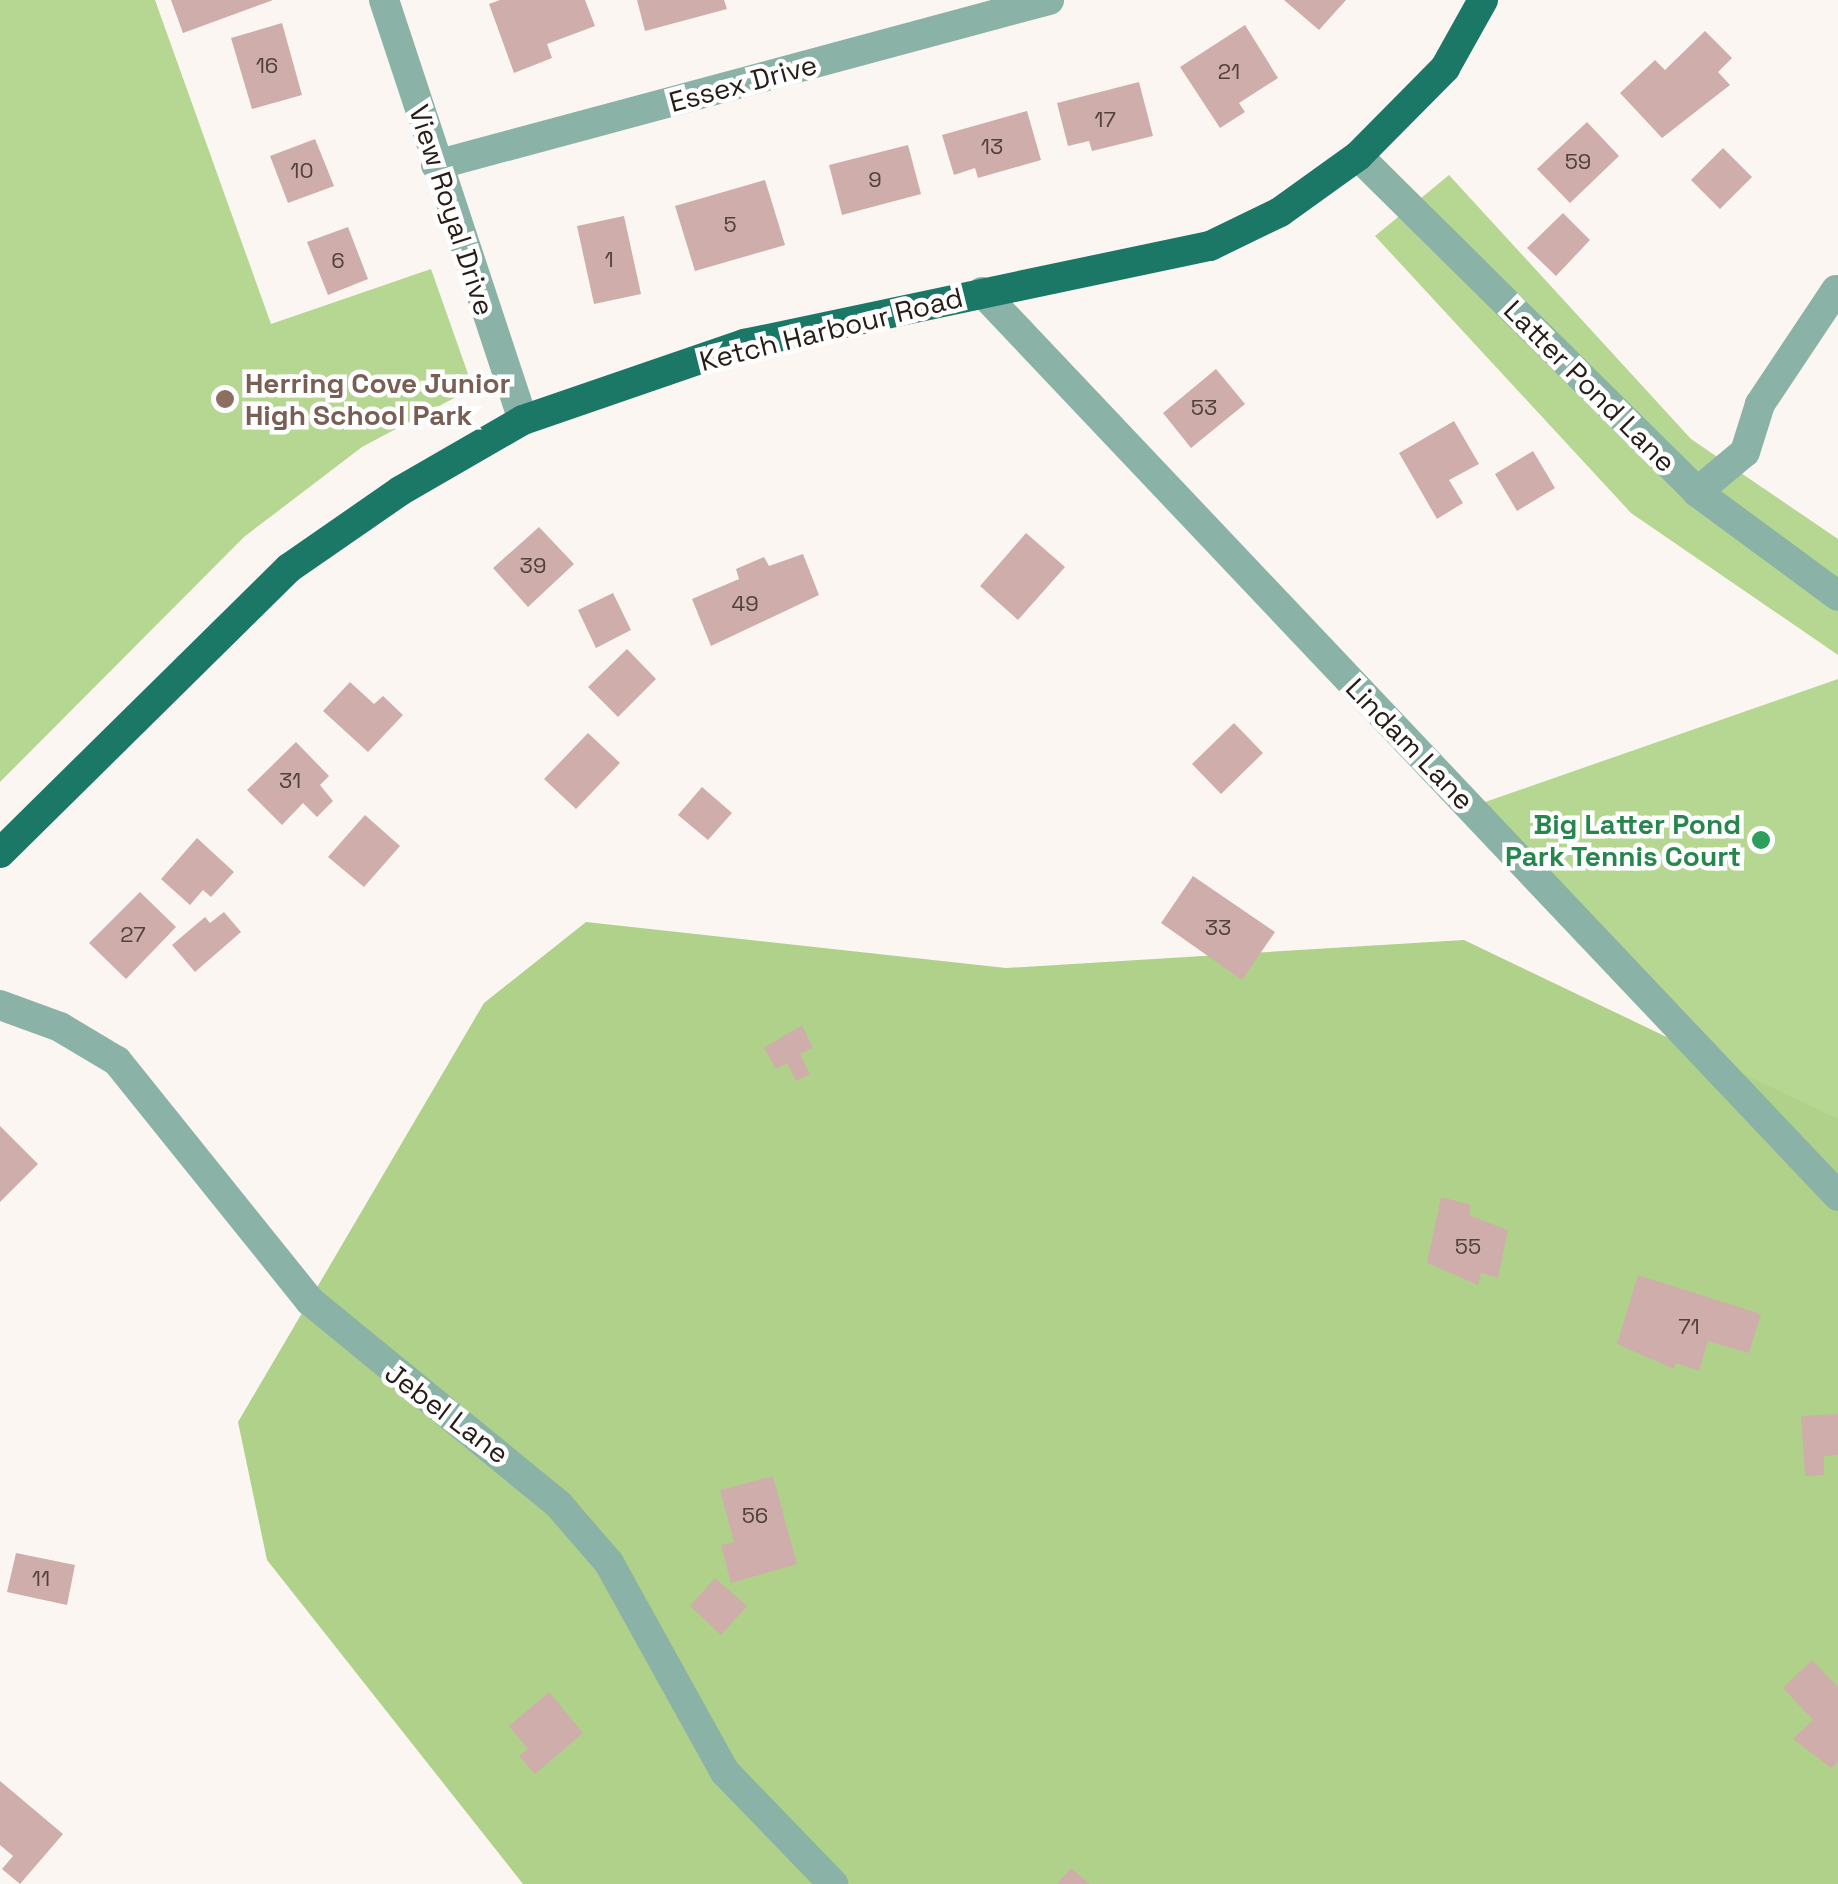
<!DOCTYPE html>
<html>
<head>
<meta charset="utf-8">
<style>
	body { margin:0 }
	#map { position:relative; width:1838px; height:1884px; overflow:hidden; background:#fbf6f2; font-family:"Space Grotesk",sans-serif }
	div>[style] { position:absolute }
	.green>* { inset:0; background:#b6d791 }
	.forest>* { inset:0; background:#b0d189 }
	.building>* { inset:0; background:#cfadab }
	.minor>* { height:30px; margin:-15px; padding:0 15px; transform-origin:15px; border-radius:15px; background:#8ab2a7 }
	.major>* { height:30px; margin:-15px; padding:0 15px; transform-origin:15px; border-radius:15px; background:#1b7766 }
	.dots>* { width:28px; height:28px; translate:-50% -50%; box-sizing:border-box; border:5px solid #fff; border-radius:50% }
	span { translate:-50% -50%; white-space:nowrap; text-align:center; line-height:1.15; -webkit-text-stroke:9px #fff; paint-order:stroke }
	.number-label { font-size:22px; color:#51413b }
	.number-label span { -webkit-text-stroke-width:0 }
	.street-label { font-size:28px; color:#271d16 }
	.education-label { font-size:28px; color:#785e54; font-weight:700 }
	.left { translate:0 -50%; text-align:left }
	.leisure-label { font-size:28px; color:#27864d; font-weight:700 }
	.right { translate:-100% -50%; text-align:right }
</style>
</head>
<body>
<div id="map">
	<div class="green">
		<div style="clip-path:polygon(0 0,155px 0,271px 324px,431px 269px,473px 388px,362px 447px,244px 537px,0 782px)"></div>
		<div style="clip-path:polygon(1449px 175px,1691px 439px,1838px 539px,1838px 655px,1631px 513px,1375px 236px)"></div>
		<div style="clip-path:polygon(1838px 679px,1838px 1198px,1468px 808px)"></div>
	</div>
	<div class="forest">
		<div style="clip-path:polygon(586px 922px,1006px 968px,1464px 940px,1838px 1119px,1838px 1884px,523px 1884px,267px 1560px,238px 1422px,484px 1003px)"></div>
	</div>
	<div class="building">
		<div style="clip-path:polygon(171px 0,273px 0,183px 33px)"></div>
		<div style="clip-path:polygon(500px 0,585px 0,595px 26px,547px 44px,552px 58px,514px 73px,489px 4px)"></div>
		<div style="clip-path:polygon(637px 0,724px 0,727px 9px,645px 31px)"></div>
		<div style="clip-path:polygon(1284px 0,1346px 0,1319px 30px)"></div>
		<div style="clip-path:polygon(282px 23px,302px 95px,252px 109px,231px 38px)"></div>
		<div style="clip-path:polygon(1245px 25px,1278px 78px,1239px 103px,1245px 112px,1220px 128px,1180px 67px)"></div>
		<div style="clip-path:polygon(1705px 31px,1732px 58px,1718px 72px,1730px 85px,1662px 138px,1620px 93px,1655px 60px,1665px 70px)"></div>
		<div style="clip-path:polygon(1139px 82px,1153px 136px,1092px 151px,1089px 141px,1068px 146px,1057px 103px)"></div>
		<div style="clip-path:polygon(1027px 111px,1041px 160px,978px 178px,975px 168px,954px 175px,942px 135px)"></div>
		<div style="clip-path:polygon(1587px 122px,1619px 156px,1570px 203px,1537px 169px)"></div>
		<div style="clip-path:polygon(315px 139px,334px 186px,288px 203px,270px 156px)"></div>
		<div style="clip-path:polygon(908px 145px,921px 194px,842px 215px,829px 165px)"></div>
		<div style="clip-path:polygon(1723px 148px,1752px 177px,1720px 209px,1691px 180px)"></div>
		<div style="clip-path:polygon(765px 180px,785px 245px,695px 271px,675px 206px)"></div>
		<div style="clip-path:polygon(1563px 213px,1590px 240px,1556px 276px,1527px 248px)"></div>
		<div style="clip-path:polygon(624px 216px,641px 294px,594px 304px,577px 226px)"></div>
		<div style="clip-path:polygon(348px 227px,368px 279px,328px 295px,307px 242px)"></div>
		<div style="clip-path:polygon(1216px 369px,1245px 404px,1191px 448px,1163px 413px)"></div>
		<div style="clip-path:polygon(1454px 421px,1479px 464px,1449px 480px,1463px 503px,1437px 519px,1399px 453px)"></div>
		<div style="clip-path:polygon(1533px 451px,1555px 488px,1517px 511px,1495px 474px)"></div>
		<div style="clip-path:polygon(539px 527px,574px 564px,528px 607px,493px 568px)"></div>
		<div style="clip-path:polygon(1026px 533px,1065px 567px,1018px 620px,980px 586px)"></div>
		<div style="clip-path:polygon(803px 554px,819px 595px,711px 646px,692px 599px,739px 579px,736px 569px,764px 557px,769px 566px)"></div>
		<div style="clip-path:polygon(613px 593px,631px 630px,596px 648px,578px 610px)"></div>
		<div style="clip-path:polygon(627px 649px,656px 679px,618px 717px,588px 687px)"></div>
		<div style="clip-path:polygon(350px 682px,374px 704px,383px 696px,403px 715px,368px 752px,323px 711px)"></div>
		<div style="clip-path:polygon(1234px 723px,1263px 753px,1221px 794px,1192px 764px)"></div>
		<div style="clip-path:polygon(588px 733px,620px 763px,576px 809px,544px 779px)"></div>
		<div style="clip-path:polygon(296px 742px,329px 776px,320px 785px,333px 801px,317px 817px,303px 803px,282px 825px,247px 790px)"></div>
		<div style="clip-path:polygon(702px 787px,732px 813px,708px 840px,678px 815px)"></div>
		<div style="clip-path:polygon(365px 815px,400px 846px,364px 887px,328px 857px)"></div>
		<div style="clip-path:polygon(197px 838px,234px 872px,211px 897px,203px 890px,190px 905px,161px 879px)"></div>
		<div style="clip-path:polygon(1193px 876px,1275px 932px,1242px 980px,1161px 923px)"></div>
		<div style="clip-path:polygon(140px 892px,176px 927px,126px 979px,89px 943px)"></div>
		<div style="clip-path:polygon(224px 912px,241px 932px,195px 972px,172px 945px,205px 917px,210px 923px)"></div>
		<div style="clip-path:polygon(802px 1025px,813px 1048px,800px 1054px,810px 1074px,796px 1081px,787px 1063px,776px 1069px,764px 1048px)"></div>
		<div style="clip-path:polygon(0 1126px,38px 1164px,0 1202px)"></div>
		<div style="clip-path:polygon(1441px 1197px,1471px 1205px,1469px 1215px,1508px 1230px,1498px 1278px,1481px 1273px,1478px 1285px,1427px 1263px)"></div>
		<div style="clip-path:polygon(1638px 1275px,1761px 1314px,1749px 1353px,1708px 1341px,1699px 1371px,1676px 1363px,1674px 1369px,1617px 1344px)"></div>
		<div style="clip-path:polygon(1838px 1414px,1838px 1455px,1824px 1456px,1824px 1475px,1805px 1476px,1801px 1416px)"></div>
		<div style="clip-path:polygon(773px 1476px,797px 1564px,731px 1583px,721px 1545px,734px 1542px,720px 1490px)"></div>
		<div style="clip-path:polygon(16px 1553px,75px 1565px,67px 1605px,7px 1592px)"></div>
		<div style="clip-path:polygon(715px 1578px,747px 1606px,721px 1635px,690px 1606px)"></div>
		<div style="clip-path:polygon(1812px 1660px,1838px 1687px,1838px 1762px,1831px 1768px,1793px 1739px,1813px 1720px,1783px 1688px)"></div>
		<div style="clip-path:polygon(549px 1692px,583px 1733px,535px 1774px,519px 1756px,528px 1749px,509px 1726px)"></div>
		<div style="clip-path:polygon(0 1781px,63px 1834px,20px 1884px,2px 1869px,13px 1856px,0 1845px)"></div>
		<div style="clip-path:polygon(1071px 1868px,1090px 1884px,1057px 1884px)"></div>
	</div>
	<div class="minor">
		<div style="left:384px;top:0;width:442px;rotate:71.7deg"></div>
		<div style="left:1358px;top:156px;width:477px;rotate:44.7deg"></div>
		<div style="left:1697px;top:492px;width:175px;rotate:36.4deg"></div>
		<div style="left:436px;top:165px;width:635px;rotate:-15.07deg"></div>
		<div style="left:982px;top:292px;width:1245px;rotate:46.56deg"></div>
		<div style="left:1697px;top:492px;width:62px;rotate:-39.8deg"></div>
		<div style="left:1745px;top:452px;width:50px;rotate:-72.6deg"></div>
		<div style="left:1760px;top:404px;width:137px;rotate:-56.3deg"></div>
		<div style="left:0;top:1005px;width:64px;rotate:20.1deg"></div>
		<div style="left:60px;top:1027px;width:66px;rotate:30.8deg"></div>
		<div style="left:117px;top:1061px;width:308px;rotate:51.2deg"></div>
		<div style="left:310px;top:1301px;width:322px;rotate:39.3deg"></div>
		<div style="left:559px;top:1505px;width:77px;rotate:49.2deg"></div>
		<div style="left:609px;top:1563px;width:239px;rotate:61deg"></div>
		<div style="left:725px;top:1772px;width:156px;rotate:46deg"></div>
	</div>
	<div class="major">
		<div style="left:0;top:853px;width:406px;rotate:-44.6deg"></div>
		<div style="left:289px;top:568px;width:135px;rotate:-34.7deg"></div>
		<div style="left:400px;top:491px;width:142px;rotate:-30deg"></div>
		<div style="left:523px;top:420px;width:234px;rotate:-19deg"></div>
		<div style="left:744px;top:344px;width:476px;rotate:-11.9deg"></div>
		<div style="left:1210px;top:246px;width:78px;rotate:-25.9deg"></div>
		<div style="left:1280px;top:212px;width:96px;rotate:-35.7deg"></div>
		<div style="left:1358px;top:156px;width:124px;rotate:-45.3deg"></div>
		<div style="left:1445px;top:68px;width:78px;rotate:-60.8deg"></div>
	</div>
	<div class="dots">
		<div style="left:225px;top:399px;background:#8d6e63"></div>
		<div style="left:1761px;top:840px;background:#2e9e5b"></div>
	</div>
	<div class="number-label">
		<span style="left:267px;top:66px">16</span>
		<span style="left:1229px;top:72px">21</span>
		<span style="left:1105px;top:120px">17</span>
		<span style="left:992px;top:147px">13</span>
		<span style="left:1578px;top:162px">59</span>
		<span style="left:302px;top:171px">10</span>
		<span style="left:875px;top:180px">9</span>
		<span style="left:730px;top:225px">5</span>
		<span style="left:609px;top:260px">1</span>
		<span style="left:338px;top:261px">6</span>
		<span style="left:1204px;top:408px">53</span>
		<span style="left:533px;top:566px">39</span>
		<span style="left:745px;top:604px">49</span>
		<span style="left:290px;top:781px">31</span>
		<span style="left:1218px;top:928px">33</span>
		<span style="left:133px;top:935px">27</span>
		<span style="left:1468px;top:1247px">55</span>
		<span style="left:1689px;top:1327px">71</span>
		<span style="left:755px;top:1516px">56</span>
		<span style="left:41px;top:1579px">11</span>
	</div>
	<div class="street-label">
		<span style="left:743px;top:83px;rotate:-15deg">Essex Drive</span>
		<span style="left:452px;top:210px;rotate:72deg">View Royal Drive</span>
		<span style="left:831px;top:329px;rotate:-14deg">Ketch Harbour Road</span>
		<span style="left:1590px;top:386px;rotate:45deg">Latter Pond Lane</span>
		<span style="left:1410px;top:744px;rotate:46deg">Lindam Lane</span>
		<span style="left:447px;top:1413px;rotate:37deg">Jebel Lane</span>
	</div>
	<div class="education-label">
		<span class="left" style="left:245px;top:399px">Herring Cove Junior<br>High School Park</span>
	</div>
	<div class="leisure-label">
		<span class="right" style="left:1741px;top:840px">Big Latter Pond<br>Park Tennis Court</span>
	</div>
</div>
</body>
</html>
